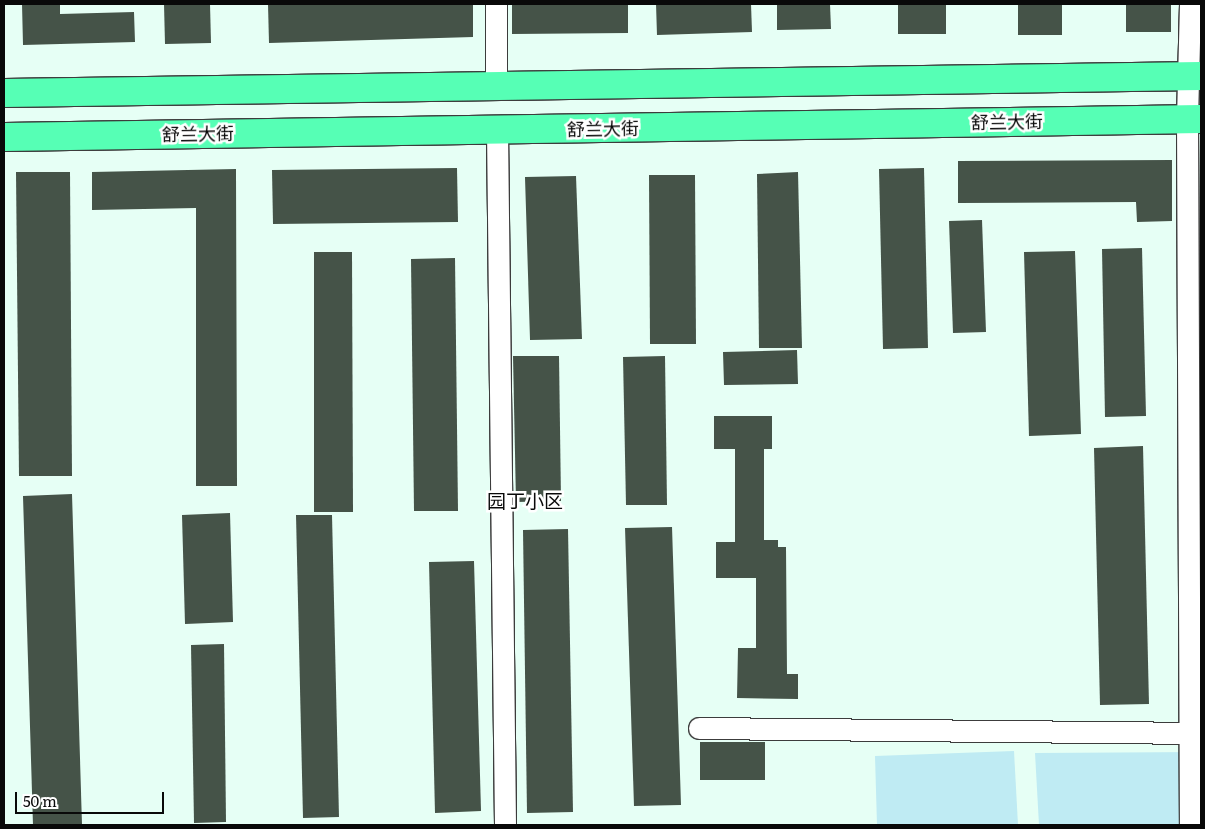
<!DOCTYPE html>
<html>
<head>
<meta charset="utf-8">
<style>
	body { margin:0 }
	#map { position:relative; width:1205px; height:829px; overflow:hidden; background:#e6fff5; font-family:Literata,"Noto Sans SC",serif }
	div>[style] { position:absolute }
	.pitch>* { inset:0; background:#bfebf3 }
	.building>* { inset:0; background:#455348 }
	.roads { filter:drop-shadow(1px 0 #3c3c3c) drop-shadow(-1px 0 #3c3c3c) drop-shadow(0 1px #3c3c3c) drop-shadow(0 -1px #3c3c3c) }
	.minor>* { height:21px; margin:-10.5px; padding:0 10.5px; transform-origin:10.5px; border-radius:10.5px; background:#fff }
	.primary>* { height:28px; margin:-14px; padding:0 14px; transform-origin:14px; border-radius:14px; background:#56ffb5 }
	span { translate:-50% -50%; white-space:nowrap; text-align:center; line-height:1.15; -webkit-text-stroke:5px #fff; paint-order:stroke }
	.street-label { font-size:18px; color:#090909 }
	.neighbourhood-label { font-size:19px; color:#090909 }
	.frame { position:absolute; inset:0; border:5px solid #090909; pointer-events:none }
	.scale { position:absolute; left:15px; top:792px; width:149px; height:22px; box-sizing:border-box; border:2px solid #090909; border-top:0; padding-left:6px; font-size:15px; line-height:18px; white-space:nowrap; color:#090909; -webkit-text-stroke:4px #fff; paint-order:stroke }
</style>
</head>
<body>
<div id="map">
	<div class="pitch">
		<div style="clip-path:polygon(1014px 751px,1018px 825px,877px 825px,875px 756px)"></div>
		<div style="clip-path:polygon(1201px 752px,1201px 825px,1039px 825px,1035px 753px)"></div>
	</div>
	<div class="building">
		<div style="clip-path:polygon(22px 4px,60px 4px,60px 14px,134px 12px,135px 42px,23px 45px)"></div>
		<div style="clip-path:polygon(164px 4px,210px 4px,211px 43px,165px 44px)"></div>
		<div style="clip-path:polygon(268px 4px,473px 4px,473px 37px,269px 43px)"></div>
		<div style="clip-path:polygon(512px 4px,628px 4px,628px 33px,512px 34px)"></div>
		<div style="clip-path:polygon(656px 4px,751px 4px,752px 32px,657px 35px)"></div>
		<div style="clip-path:polygon(777px 4px,830px 4px,831px 29px,777px 30px)"></div>
		<div style="clip-path:polygon(898px 4px,946px 4px,946px 34px,898px 34px)"></div>
		<div style="clip-path:polygon(1018px 4px,1062px 4px,1062px 35px,1018px 35px)"></div>
		<div style="clip-path:polygon(1126px 4px,1171px 4px,1171px 32px,1126px 32px)"></div>
		<div style="clip-path:polygon(1172px 160px,1172px 221px,1137px 222px,1136px 202px,958px 203px,958px 161px)"></div>
		<div style="clip-path:polygon(457px 168px,458px 222px,273px 224px,272px 170px)"></div>
		<div style="clip-path:polygon(924px 168px,928px 348px,883px 349px,879px 169px)"></div>
		<div style="clip-path:polygon(236px 169px,237px 486px,196px 486px,196px 208px,92px 210px,92px 172px)"></div>
		<div style="clip-path:polygon(16px 172px,70px 172px,72px 476px,19px 476px)"></div>
		<div style="clip-path:polygon(798px 172px,802px 348px,759px 348px,757px 174px)"></div>
		<div style="clip-path:polygon(649px 175px,695px 175px,696px 344px,650px 344px)"></div>
		<div style="clip-path:polygon(576px 176px,582px 339px,530px 340px,525px 177px)"></div>
		<div style="clip-path:polygon(982px 220px,986px 332px,953px 333px,949px 221px)"></div>
		<div style="clip-path:polygon(1142px 248px,1146px 416px,1105px 417px,1102px 249px)"></div>
		<div style="clip-path:polygon(1075px 251px,1081px 434px,1029px 436px,1024px 252px)"></div>
		<div style="clip-path:polygon(314px 252px,352px 252px,353px 512px,314px 512px)"></div>
		<div style="clip-path:polygon(455px 258px,458px 511px,414px 511px,411px 259px)"></div>
		<div style="clip-path:polygon(797px 350px,798px 384px,724px 385px,723px 352px)"></div>
		<div style="clip-path:polygon(513px 356px,559px 356px,561px 501px,516px 502px)"></div>
		<div style="clip-path:polygon(665px 356px,667px 505px,626px 505px,623px 357px)"></div>
		<div style="clip-path:polygon(714px 416px,772px 416px,772px 449px,764px 449px,764px 540px,778px 540px,778px 547px,786px 547px,787px 674px,798px 674px,798px 699px,737px 698px,738px 648px,756px 648px,756px 578px,716px 578px,716px 542px,735px 542px,735px 449px,714px 449px)"></div>
		<div style="clip-path:polygon(1143px 446px,1149px 704px,1100px 705px,1094px 448px)"></div>
		<div style="clip-path:polygon(72px 494px,82px 825px,33px 825px,23px 496px)"></div>
		<div style="clip-path:polygon(230px 513px,233px 622px,185px 624px,182px 515px)"></div>
		<div style="clip-path:polygon(296px 515px,332px 515px,339px 817px,303px 818px)"></div>
		<div style="clip-path:polygon(672px 527px,681px 805px,634px 806px,625px 528px)"></div>
		<div style="clip-path:polygon(568px 529px,573px 812px,527px 813px,523px 530px)"></div>
		<div style="clip-path:polygon(474px 561px,481px 811px,435px 813px,429px 562px)"></div>
		<div style="clip-path:polygon(224px 644px,226px 822px,194px 823px,191px 645px)"></div>
		<div style="clip-path:polygon(700px 742px,765px 742px,765px 780px,700px 780px)"></div>
	</div>
	<div class="roads">
		<div class="minor">
			<div style="left:496px;top:4px;width:83px;rotate:90deg"></div>
			<div style="left:1190px;top:4px;width:115px;rotate:91.5deg"></div>
			<div style="left:1187px;top:119px;width:706px;rotate:89.76deg"></div>
			<div style="left:497px;top:130px;width:695px;rotate:89.34deg"></div>
			<div style="left:699px;top:728px;width:502px;rotate:0.57deg"></div>
		</div>
		<div class="primary">
			<div style="left:4px;top:93px;width:1197px;rotate:-0.81deg"></div>
			<div style="left:4px;top:137px;width:1197px;rotate:-0.86deg"></div>
		</div>
	</div>
	<div class="street-label">
		<span style="left:1007px;top:122px;rotate:-1deg">舒兰大街</span>
		<span style="left:603px;top:129px;rotate:-1deg">舒兰大街</span>
		<span style="left:198px;top:134px;rotate:-1deg">舒兰大街</span>
	</div>
	<div class="neighbourhood-label">
		<span style="left:525px;top:501px">园丁小区</span>
	</div>
	<div class="frame"></div>
	<div class="scale">50 m</div>
</div>
</body>
</html>
